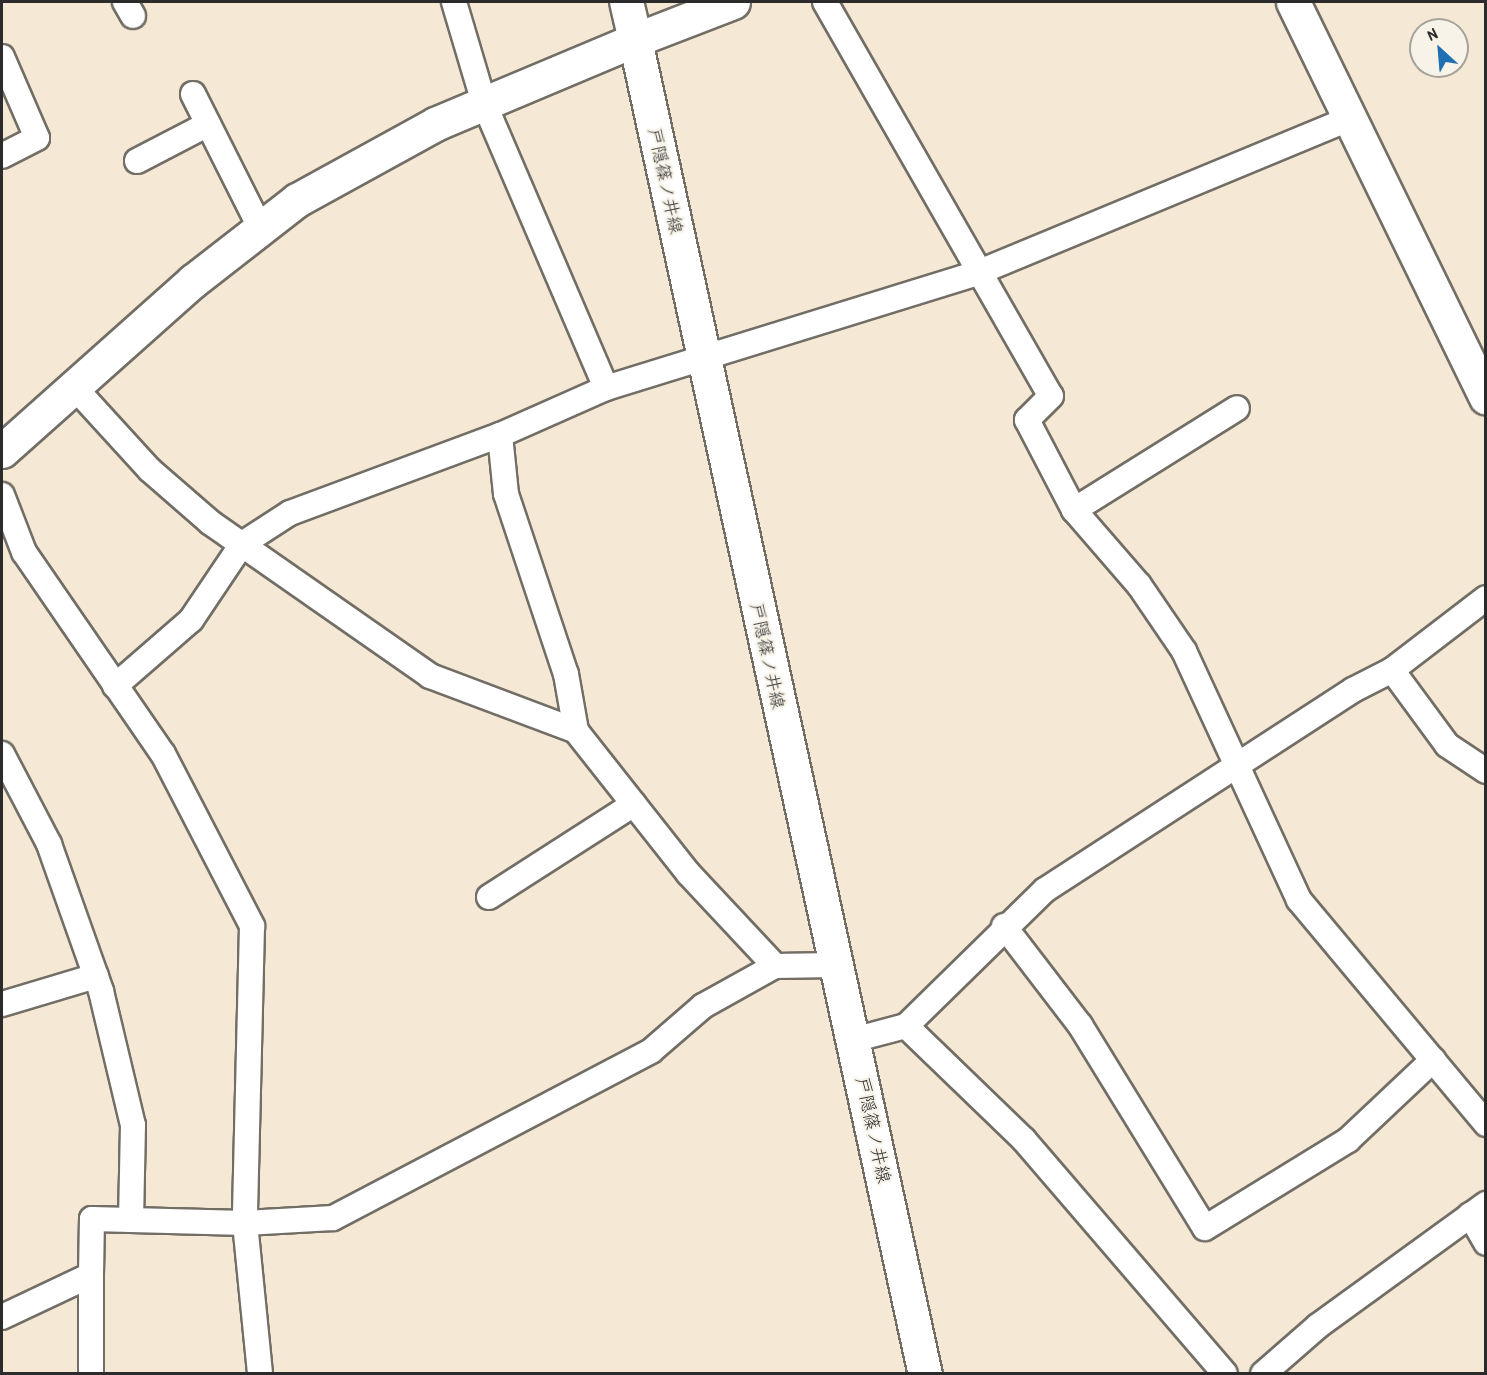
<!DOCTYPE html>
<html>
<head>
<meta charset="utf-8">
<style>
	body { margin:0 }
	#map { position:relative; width:1487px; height:1375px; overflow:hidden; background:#f5e9d5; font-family:"Patrick Hand","Klee One",sans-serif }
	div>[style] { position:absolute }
	.roads { filter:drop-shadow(2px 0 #726e66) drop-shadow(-2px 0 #726e66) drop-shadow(0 2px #726e66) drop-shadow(0 -2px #726e66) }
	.street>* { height:24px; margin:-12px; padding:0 12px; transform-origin:12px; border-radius:12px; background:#fff }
	.secondary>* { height:33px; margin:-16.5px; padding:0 16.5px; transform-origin:16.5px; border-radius:16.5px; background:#fff }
	.primary>* { height:33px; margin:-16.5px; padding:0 16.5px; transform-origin:16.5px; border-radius:16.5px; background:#fff }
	span { translate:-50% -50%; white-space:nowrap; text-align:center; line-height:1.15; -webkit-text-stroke:4.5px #f7f3e8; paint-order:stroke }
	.street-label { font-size:18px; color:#2b2b2b }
	.frame { position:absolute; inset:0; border:3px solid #2b2b2b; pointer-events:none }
	.north { position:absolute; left:1409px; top:18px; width:60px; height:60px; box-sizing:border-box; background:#f7f3e8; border:2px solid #a5a39c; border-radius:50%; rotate:334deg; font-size:16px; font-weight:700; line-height:24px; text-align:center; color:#2b2b2b }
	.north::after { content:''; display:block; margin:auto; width:21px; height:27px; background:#1f6fb2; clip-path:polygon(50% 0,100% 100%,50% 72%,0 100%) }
</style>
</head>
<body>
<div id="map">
	<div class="roads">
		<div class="street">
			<div style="left:125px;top:2px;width:16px;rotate:60deg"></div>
			<div style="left:454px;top:2px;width:105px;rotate:73.5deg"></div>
			<div style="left:484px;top:103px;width:310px;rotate:66.8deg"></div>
			<div style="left:825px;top:2px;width:454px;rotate:60.2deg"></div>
			<div style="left:1051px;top:396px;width:34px;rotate:135deg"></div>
			<div style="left:1027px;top:420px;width:102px;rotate:62.4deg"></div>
			<div style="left:1074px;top:510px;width:99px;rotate:49.1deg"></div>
			<div style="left:1139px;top:585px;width:80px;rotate:55.7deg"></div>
			<div style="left:1184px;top:651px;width:274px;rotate:65.2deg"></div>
			<div style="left:1299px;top:900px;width:292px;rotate:50.1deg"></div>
			<div style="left:2px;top:57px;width:88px;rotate:66.6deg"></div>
			<div style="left:37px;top:138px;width:39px;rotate:153deg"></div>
			<div style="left:193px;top:94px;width:149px;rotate:63.3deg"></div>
			<div style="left:137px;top:161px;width:80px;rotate:-27.5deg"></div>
			<div style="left:76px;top:389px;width:110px;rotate:47.6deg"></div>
			<div style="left:150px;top:470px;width:81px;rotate:41deg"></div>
			<div style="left:211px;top:523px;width:267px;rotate:34.9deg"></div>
			<div style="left:430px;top:676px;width:156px;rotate:20.6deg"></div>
			<div style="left:500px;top:435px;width:59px;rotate:84.2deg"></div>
			<div style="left:506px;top:494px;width:190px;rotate:71.6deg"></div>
			<div style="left:566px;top:674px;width:58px;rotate:80deg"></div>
			<div style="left:576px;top:731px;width:182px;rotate:51.7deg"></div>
			<div style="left:689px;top:874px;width:126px;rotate:46.9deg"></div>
			<div style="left:2px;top:495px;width:61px;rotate:68.9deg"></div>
			<div style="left:24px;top:552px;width:245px;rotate:55.5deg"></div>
			<div style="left:163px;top:754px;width:194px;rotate:62.6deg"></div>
			<div style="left:252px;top:926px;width:297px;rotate:91.4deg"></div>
			<div style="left:245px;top:1223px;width:152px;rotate:84.3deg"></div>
			<div style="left:1074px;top:510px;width:192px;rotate:-32deg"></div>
			<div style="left:1392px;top:670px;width:93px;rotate:53.7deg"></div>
			<div style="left:1447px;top:745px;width:47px;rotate:33.7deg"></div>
			<div style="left:115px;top:686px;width:101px;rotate:-41deg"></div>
			<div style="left:191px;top:620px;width:92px;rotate:-56.1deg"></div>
			<div style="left:242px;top:544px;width:57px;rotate:-32.9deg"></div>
			<div style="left:290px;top:513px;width:224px;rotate:-20.4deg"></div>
			<div style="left:500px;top:435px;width:116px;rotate:-23.9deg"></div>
			<div style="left:606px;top:388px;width:388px;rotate:-17.2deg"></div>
			<div style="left:977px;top:273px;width:406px;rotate:-22.5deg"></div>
			<div style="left:2px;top:754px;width:102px;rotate:62.4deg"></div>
			<div style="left:49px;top:844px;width:156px;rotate:70.5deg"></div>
			<div style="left:101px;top:991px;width:138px;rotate:76.6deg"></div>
			<div style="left:133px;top:1125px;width:95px;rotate:91.2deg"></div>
			<div style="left:489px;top:897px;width:172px;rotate:-32.7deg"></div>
			<div style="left:1004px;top:926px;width:125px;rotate:52.5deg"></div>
			<div style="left:1080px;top:1025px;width:238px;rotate:58.4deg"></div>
			<div style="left:1205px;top:1228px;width:168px;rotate:-31.6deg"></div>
			<div style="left:1348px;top:1140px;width:117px;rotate:-43.3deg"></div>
			<div style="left:2px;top:1004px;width:98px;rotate:-16.6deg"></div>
			<div style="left:906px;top:1026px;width:164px;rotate:44deg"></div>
			<div style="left:1024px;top:1140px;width:308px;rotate:49.3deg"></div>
			<div style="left:853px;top:1040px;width:55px;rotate:-14.8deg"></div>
			<div style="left:906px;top:1026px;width:194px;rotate:-44.4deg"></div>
			<div style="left:1045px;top:890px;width:367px;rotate:-33deg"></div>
			<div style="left:1353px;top:690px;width:44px;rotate:-27.1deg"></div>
			<div style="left:1392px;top:670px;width:118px;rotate:-37.5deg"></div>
			<div style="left:1470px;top:1215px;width:32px;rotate:60deg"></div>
			<div style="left:2px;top:1317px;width:98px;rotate:-25.3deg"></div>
			<div style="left:91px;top:1275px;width:56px;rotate:-89deg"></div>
			<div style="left:92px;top:1219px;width:153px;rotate:1.5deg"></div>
			<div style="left:245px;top:1223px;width:88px;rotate:-3.3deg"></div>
			<div style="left:333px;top:1218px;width:359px;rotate:-27.7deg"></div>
			<div style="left:651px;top:1051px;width:69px;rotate:-40.9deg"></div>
			<div style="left:703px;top:1006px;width:82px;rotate:-29.1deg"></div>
			<div style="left:775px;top:966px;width:61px;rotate:-0.9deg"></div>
			<div style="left:91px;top:1374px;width:99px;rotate:-90deg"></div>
			<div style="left:1263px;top:1374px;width:73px;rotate:-41.1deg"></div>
			<div style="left:1318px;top:1326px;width:208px;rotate:-36deg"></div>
		</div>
		<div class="secondary">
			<div style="left:1293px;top:2px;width:440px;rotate:64deg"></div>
			<div style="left:2px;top:451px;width:256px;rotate:-41.7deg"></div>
			<div style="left:193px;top:281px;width:132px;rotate:-37.9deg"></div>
			<div style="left:297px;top:200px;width:158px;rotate:-28.8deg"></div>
			<div style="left:435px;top:124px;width:217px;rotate:-22.8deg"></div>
			<div style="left:635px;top:40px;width:39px;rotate:-103deg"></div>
		</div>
		<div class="primary">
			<div style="left:733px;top:2px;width:105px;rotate:158.8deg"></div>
			<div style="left:635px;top:40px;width:1365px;rotate:77.74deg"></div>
		</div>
	</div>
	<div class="street-label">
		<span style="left:665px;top:181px;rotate:78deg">戸隠篠ノ井線</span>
		<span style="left:767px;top:656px;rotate:78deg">戸隠篠ノ井線</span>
		<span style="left:873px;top:1130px;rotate:78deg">戸隠篠ノ井線</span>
	</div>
	<div class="frame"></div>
	<div class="north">N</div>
</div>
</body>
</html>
